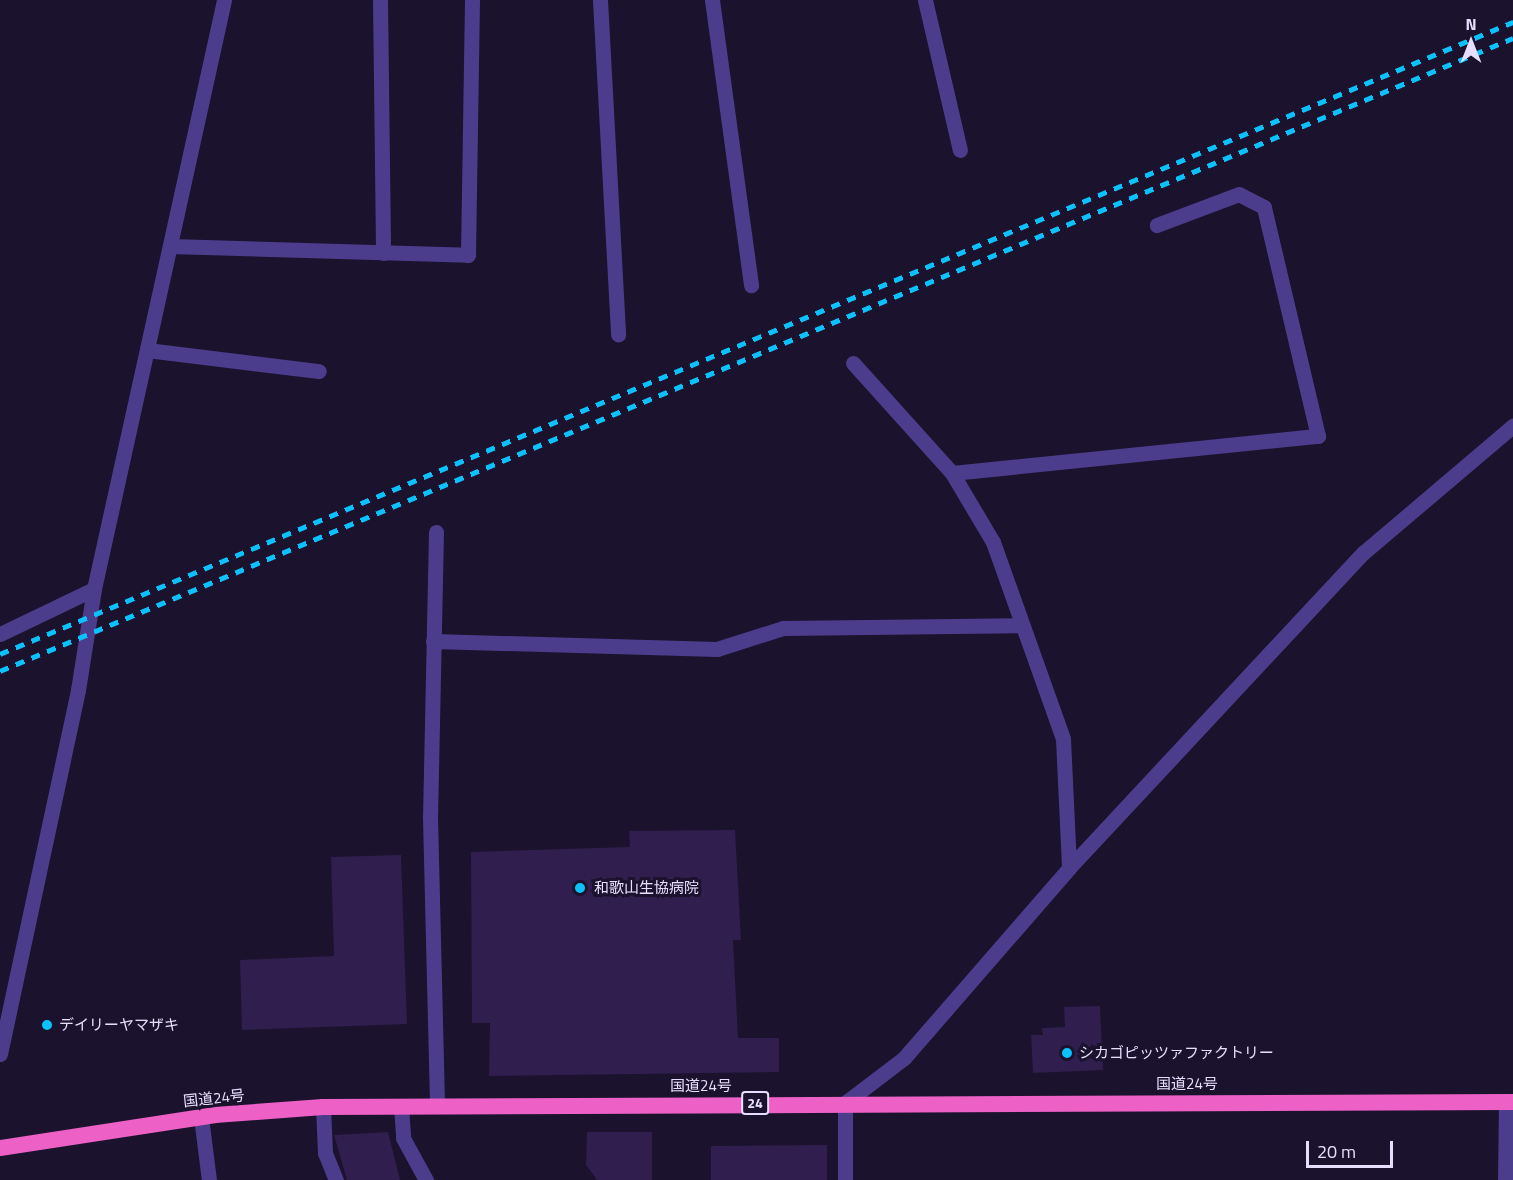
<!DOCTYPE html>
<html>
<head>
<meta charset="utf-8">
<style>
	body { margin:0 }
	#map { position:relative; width:1513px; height:1180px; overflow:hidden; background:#1b122d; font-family:"Titillium Web","Noto Sans JP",sans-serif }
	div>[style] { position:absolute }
	.building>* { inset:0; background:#2f1e4e }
	.minor>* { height:15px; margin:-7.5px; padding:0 7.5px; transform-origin:7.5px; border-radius:7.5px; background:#4c3d8c }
	.trunk>* { height:16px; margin:-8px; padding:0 8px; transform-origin:8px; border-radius:8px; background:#ed60c6 }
	.rail>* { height:4.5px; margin-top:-2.25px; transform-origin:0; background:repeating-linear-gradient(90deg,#0bc1fe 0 9px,transparent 0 17px) }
	.dots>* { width:16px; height:16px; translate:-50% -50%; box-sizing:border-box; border:3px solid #1b122d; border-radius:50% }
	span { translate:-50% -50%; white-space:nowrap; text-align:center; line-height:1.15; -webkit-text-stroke:6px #1b122d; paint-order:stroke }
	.shield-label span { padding:2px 4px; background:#1b122d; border:2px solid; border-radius:4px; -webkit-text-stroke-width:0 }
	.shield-label { font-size:14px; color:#e7deff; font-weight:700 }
	.poi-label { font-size:15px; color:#e7deff }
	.left { translate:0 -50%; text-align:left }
	.street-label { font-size:15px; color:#e7deff }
	.north { position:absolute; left:1441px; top:12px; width:60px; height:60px; -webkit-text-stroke:4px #1b122d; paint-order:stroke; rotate:0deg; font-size:16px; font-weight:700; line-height:24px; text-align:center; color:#e7deff }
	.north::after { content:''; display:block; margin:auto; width:21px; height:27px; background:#e7deff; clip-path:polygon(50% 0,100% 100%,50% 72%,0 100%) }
	.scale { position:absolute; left:1306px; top:1141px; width:87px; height:27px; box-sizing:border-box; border:3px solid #e7deff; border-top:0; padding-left:8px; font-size:18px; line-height:21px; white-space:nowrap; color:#e7deff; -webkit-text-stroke:4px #1b122d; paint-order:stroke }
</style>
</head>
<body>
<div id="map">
	<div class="building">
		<div style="clip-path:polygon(735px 830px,741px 940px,733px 940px,738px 1038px,779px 1038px,779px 1072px,489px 1076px,490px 1023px,472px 1023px,471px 852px,630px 847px,629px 831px)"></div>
		<div style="clip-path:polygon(401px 855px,407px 1024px,242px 1030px,240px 960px,334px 956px,331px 857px)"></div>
		<div style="clip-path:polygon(1100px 1006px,1103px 1070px,1033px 1073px,1031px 1035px,1043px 1035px,1042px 1028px,1065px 1027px,1064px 1007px)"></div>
		<div style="clip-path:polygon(388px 1132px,400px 1180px,347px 1180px,334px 1135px)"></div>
		<div style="clip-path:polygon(587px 1132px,652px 1132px,652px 1180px,597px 1180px,586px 1165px)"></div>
		<div style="clip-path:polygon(827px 1145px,827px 1180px,711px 1180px,711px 1146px)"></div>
	</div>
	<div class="minor">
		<div style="left:380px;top:0;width:253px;rotate:89.3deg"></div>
		<div style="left:600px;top:0;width:335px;rotate:86.9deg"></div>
		<div style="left:712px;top:0;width:288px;rotate:82.2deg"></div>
		<div style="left:925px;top:0;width:154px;rotate:76.9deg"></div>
		<div style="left:170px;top:246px;width:298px;rotate:1.7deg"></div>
		<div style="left:468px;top:255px;width:255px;rotate:-89.1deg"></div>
		<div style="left:147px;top:350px;width:173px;rotate:7deg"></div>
		<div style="left:853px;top:363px;width:148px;rotate:48deg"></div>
		<div style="left:952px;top:473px;width:80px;rotate:59.3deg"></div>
		<div style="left:993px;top:542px;width:209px;rotate:70.4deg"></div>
		<div style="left:1063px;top:739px;width:129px;rotate:87.3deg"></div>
		<div style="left:952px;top:473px;width:368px;rotate:-5.8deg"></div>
		<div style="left:1318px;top:436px;width:235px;rotate:-103.3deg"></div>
		<div style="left:1264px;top:207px;width:28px;rotate:-153deg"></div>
		<div style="left:1239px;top:194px;width:88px;rotate:159.3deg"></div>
		<div style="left:436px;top:532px;width:285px;rotate:91.2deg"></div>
		<div style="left:430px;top:817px;width:289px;rotate:88.6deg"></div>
		<div style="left:0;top:634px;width:104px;rotate:-25.6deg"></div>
		<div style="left:433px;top:641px;width:284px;rotate:1.6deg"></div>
		<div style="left:717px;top:649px;width:69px;rotate:-17.7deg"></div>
		<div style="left:783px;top:628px;width:237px;rotate:-0.7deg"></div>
		<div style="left:0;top:1054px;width:372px;rotate:-77.9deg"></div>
		<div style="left:78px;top:690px;width:102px;rotate:-81deg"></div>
		<div style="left:94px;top:589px;width:603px;rotate:-77.55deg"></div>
		<div style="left:401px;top:1106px;width:32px;rotate:86deg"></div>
		<div style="left:403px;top:1138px;width:48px;rotate:61.3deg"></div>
		<div style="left:323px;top:1107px;width:46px;rotate:87.5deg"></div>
		<div style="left:325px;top:1153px;width:29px;rotate:68deg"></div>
		<div style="left:201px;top:1117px;width:64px;rotate:82.8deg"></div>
		<div style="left:845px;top:1180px;width:77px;rotate:-90deg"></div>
		<div style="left:845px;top:1103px;width:74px;rotate:-37.3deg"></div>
		<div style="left:904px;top:1058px;width:252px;rotate:-49deg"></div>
		<div style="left:1069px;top:868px;width:431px;rotate:-47deg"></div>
		<div style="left:1363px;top:553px;width:197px;rotate:-40.3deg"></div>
		<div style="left:1505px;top:1180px;width:78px;rotate:-89.3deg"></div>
	</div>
	<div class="trunk">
		<div style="left:0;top:1148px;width:218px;rotate:-8.7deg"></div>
		<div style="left:215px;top:1115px;width:108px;rotate:-4.2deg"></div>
		<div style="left:323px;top:1107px;width:1190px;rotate:-0.24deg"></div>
	</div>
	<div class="rail">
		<div style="left:0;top:654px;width:1640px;rotate:-22.67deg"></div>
		<div style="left:0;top:671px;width:1640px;rotate:-22.7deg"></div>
	</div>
	<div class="dots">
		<div style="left:580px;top:888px;background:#0bc1fe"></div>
		<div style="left:47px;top:1025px;background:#0bc1fe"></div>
		<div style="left:1067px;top:1053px;background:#0bc1fe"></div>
	</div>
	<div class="shield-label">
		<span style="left:755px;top:1103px">24</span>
	</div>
	<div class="poi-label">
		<span class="left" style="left:594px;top:888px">和歌山生協病院</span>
		<span class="left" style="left:59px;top:1025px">デイリーヤマザキ</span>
		<span class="left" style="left:1079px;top:1053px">シカゴピッツァファクトリー</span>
	</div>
	<div class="street-label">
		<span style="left:1187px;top:1084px">国道24号</span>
		<span style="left:701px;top:1086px">国道24号</span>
		<span style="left:214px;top:1098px;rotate:-6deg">国道24号</span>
	</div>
	<div class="north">N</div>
	<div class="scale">20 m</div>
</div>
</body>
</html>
